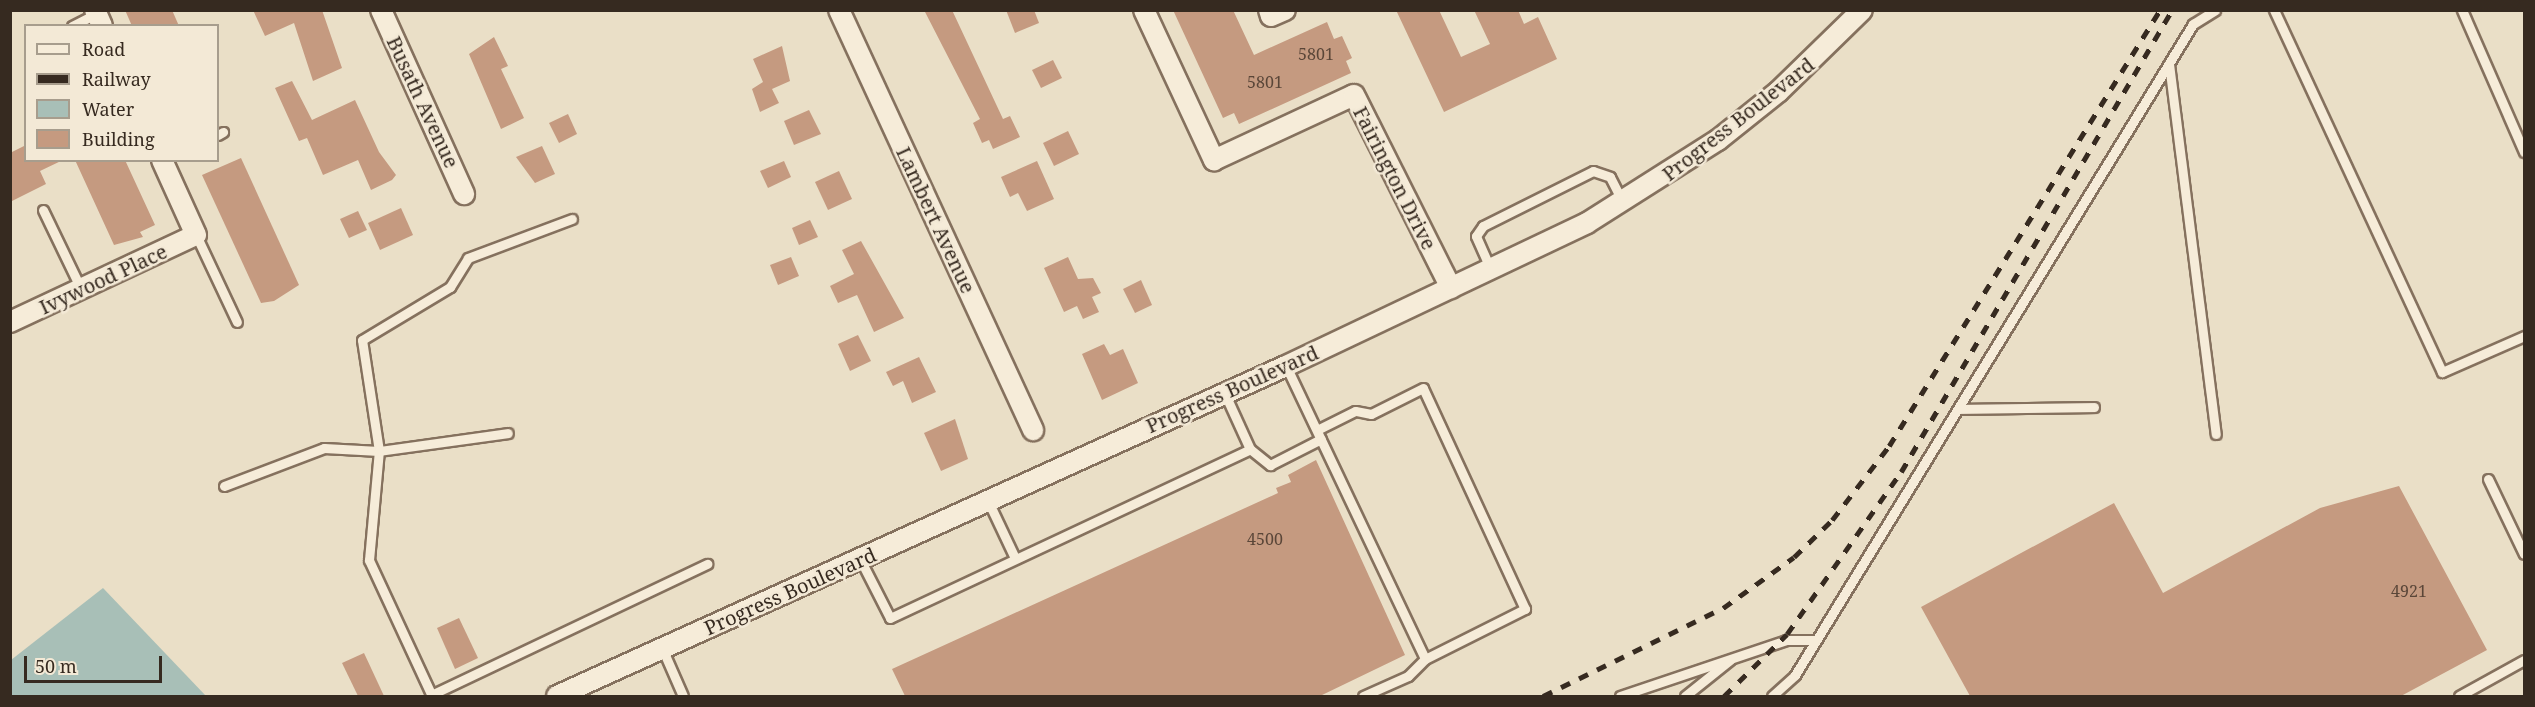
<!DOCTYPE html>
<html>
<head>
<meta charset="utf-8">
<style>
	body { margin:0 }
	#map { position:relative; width:2535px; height:707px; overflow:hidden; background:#eadfc7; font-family:"Noto Serif",serif }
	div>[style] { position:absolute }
	.water>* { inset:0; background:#a8bfb7 }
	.building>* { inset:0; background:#c59a80 }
	.roads { filter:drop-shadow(2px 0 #85715e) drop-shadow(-2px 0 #85715e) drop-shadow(0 2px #85715e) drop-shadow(0 -2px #85715e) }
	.lane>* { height:9px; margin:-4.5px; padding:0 4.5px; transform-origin:4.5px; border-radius:4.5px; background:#f6ecd9 }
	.street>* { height:20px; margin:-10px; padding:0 10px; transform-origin:10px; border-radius:10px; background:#f6ecd9 }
	.rail>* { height:4.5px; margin-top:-2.25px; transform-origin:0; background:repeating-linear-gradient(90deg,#362a20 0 10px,transparent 0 20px) }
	span { translate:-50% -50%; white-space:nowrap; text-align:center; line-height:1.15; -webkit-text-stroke:5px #f3e9d6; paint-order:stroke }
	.number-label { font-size:16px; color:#5a4638 }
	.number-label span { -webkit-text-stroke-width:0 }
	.street-label { font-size:20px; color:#362a20 }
	.frame { position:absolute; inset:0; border:12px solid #362a20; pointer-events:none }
	.legend { position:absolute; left:24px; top:24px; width:195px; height:138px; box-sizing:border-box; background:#f3e9d6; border:2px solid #a79d8d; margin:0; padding:8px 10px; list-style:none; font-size:18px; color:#362a20 }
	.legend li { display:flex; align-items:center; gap:12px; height:30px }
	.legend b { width:30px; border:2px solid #a79d8d }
	.scale { position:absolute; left:24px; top:656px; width:138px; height:27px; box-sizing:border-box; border:3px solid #362a20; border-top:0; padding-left:8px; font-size:18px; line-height:21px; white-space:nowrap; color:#362a20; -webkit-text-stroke:4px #f3e9d6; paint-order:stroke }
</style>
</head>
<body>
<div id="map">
	<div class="water">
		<div style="clip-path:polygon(103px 588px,206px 696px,11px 696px,11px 660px)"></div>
	</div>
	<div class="building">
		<div style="clip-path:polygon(125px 10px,172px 10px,179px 26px,132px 26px)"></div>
		<div style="clip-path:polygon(253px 10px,322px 10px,342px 68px,313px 81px,294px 23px,265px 36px)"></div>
		<div style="clip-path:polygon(924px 10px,952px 10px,1003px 119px,1010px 116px,1020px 137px,993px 149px,989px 140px,982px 143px,973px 123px,980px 119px)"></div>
		<div style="clip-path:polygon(1006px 10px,1034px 10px,1039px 23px,1015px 33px)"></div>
		<div style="clip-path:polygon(1173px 10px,1233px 10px,1254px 55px,1327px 22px,1334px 39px,1342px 36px,1352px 58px,1346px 61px,1351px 73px,1239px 124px,1234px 113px,1223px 118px)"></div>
		<div style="clip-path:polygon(1396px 10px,1439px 10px,1461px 57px,1490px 44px,1474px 10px,1518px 10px,1524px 24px,1538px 17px,1557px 59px,1444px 112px)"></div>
		<div style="clip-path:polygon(494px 37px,508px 66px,501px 69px,524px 118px,501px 129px,469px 54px)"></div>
		<div style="clip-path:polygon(782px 46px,790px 81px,772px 89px,779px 103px,760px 112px,752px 89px,763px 82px,753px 59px)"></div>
		<div style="clip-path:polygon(1053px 60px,1062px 78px,1041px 88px,1032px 70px)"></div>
		<div style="clip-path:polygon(292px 81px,312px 120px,355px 100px,379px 152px,396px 175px,392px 180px,371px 190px,358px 160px,323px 175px,307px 138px,299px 141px,275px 88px)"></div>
		<div style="clip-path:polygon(809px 110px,821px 134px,794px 145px,784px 121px)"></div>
		<div style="clip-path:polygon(568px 114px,577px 134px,559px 143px,549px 123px)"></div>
		<div style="clip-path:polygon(1068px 131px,1079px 154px,1054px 166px,1043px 143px)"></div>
		<div style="clip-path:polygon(26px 145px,26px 160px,63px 160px,40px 171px,46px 184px,10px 202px,10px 153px)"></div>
		<div style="clip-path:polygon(542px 146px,555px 174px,535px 183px,516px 157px)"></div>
		<div style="clip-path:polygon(241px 158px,299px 285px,274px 301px,261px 303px,202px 175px)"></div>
		<div style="clip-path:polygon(75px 160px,125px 160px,155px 225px,140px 232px,143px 237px,114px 245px)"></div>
		<div style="clip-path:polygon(784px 161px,791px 177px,768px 188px,760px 171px)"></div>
		<div style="clip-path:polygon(1037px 161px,1054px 199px,1027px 211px,1018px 193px,1010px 197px,1001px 177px)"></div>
		<div style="clip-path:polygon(839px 171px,852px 199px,828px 210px,815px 182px)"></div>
		<div style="clip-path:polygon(401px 208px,413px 235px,380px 250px,368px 223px)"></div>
		<div style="clip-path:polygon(358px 211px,367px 230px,349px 238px,340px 219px)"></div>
		<div style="clip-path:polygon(810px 220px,818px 237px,799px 245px,792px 228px)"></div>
		<div style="clip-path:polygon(861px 241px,904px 318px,874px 332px,857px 295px,838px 303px,830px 286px,854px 274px,842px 250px)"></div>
		<div style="clip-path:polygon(791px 257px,799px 276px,778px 285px,770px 265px)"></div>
		<div style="clip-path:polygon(1068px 257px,1078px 279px,1093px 278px,1101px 293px,1092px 297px,1099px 312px,1083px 319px,1077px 306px,1064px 312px,1044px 268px)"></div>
		<div style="clip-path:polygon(1141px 280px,1152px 305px,1135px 313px,1123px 289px)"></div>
		<div style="clip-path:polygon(858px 335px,871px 361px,850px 371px,838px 344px)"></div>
		<div style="clip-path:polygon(1104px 344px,1110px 355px,1123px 349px,1138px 383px,1102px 400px,1082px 354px)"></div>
		<div style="clip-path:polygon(919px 357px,936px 392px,912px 403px,903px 381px,893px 386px,886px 372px)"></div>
		<div style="clip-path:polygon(955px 419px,968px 459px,941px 471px,924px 433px)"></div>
		<div style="clip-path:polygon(1316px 460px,1405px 655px,1320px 696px,905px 696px,892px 669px,1278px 493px,1276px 488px,1291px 482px,1288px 475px)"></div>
		<div style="clip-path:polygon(2399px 486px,2487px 650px,2401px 696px,1970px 696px,1921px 607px,2114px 503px,2163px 593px,2320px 508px)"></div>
		<div style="clip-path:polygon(459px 618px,478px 658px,455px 669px,437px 628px)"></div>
		<div style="clip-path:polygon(364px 653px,371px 668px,384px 696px,358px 696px,342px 663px)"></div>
	</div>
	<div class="roads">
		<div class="lane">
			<div style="left:2274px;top:10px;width:399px;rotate:65.1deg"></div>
			<div style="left:2442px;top:372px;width:90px;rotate:-23.7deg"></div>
			<div style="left:2462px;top:10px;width:155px;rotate:66.4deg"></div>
			<div style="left:72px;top:26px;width:27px;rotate:-27deg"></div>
			<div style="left:2169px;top:64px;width:373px;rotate:82.8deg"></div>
			<div style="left:218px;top:135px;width:6px;rotate:-31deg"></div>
			<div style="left:43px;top:210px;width:88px;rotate:64.3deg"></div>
			<div style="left:196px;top:235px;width:96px;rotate:64.8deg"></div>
			<div style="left:1491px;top:270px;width:37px;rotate:-114deg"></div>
			<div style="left:1476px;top:236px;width:12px;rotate:-55deg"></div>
			<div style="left:1483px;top:226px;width:123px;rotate:-26.6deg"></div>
			<div style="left:1593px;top:171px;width:18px;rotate:19deg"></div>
			<div style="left:1610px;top:177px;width:27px;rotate:63deg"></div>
			<div style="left:1286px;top:366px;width:324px;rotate:64.6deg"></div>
			<div style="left:1425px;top:659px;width:112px;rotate:-26.6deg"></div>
			<div style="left:1525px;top:609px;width:243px;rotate:-114.8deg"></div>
			<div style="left:1423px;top:388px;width:58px;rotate:153.4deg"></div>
			<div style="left:1371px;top:414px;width:16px;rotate:-169deg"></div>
			<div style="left:1355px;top:411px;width:42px;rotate:153.4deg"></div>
			<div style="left:1959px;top:409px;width:135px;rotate:-0.8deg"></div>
			<div style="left:1250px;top:449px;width:26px;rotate:39deg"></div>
			<div style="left:1270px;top:465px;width:57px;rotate:-27deg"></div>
			<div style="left:2488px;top:479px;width:83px;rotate:64.4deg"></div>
			<div style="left:224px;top:486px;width:107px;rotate:-20.8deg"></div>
			<div style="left:324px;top:448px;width:55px;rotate:3.1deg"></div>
			<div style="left:379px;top:451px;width:112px;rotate:-98.7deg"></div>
			<div style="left:362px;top:340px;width:103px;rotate:-31.1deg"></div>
			<div style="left:450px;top:287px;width:34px;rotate:-58deg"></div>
			<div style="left:468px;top:258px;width:111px;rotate:-20.6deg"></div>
			<div style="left:988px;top:501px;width:63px;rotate:64.7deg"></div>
			<div style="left:860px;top:559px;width:66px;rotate:63deg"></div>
			<div style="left:890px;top:618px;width:398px;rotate:-25.1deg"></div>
			<div style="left:1250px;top:449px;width:63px;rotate:-114.5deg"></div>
			<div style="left:662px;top:648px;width:52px;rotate:66.4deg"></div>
			<div style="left:431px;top:695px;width:306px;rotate:-25.4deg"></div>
			<div style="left:432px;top:696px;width:150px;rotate:-114.9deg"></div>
			<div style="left:369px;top:560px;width:109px;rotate:-84.8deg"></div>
			<div style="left:379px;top:451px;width:130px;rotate:-7.9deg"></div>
			<div style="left:1363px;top:696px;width:49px;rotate:-24deg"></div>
			<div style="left:1408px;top:676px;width:24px;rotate:-45deg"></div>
			<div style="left:1620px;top:696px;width:175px;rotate:-18.6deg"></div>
			<div style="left:1786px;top:640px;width:30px"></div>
			<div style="left:1685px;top:696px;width:58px;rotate:-38.7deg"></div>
			<div style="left:1772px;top:696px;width:31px;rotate:-42deg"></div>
			<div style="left:1795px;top:675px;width:763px;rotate:-58.56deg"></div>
			<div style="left:2193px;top:24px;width:26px;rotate:-32deg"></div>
			<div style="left:2459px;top:696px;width:74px;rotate:-29deg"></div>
		</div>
		<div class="street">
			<div style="left:95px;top:10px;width:17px;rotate:66deg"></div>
			<div style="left:381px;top:10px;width:202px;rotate:65.7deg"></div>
			<div style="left:839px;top:10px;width:463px;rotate:65.2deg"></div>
			<div style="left:1144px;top:10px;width:166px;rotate:65deg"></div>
			<div style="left:1214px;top:160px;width:154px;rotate:-24.9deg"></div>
			<div style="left:1354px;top:95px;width:216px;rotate:63.3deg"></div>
			<div style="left:1269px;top:10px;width:6px;rotate:72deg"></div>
			<div style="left:1271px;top:16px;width:15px;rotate:-23deg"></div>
			<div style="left:10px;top:322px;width:205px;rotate:-25.1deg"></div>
			<div style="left:196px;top:235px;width:82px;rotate:-114.4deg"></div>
			<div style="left:557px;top:696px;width:800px;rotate:-24.36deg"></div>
			<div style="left:1286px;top:366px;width:333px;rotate:-25.4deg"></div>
			<div style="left:1587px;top:223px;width:155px;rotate:-32.4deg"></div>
			<div style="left:1718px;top:140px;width:77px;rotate:-38.7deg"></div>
			<div style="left:1778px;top:92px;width:117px;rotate:-44.3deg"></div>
		</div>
	</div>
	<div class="rail">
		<div style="left:1543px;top:696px;width:200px;rotate:-26.1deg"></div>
		<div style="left:1723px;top:608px;width:87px;rotate:-35.7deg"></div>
		<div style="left:1794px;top:557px;width:53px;rotate:-44.2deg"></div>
		<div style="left:1832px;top:520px;width:93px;rotate:-52.4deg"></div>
		<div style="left:1889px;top:446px;width:513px;rotate:-58.14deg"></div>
		<div style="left:1724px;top:696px;width:88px;rotate:-44.5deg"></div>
		<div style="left:1787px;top:634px;width:198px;rotate:-54.9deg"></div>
		<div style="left:1901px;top:472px;width:536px;rotate:-59.6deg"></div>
	</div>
	<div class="number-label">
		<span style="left:1316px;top:54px">5801</span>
		<span style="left:1265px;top:82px">5801</span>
		<span style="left:1265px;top:539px">4500</span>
		<span style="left:2409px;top:591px">4921</span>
	</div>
	<div class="street-label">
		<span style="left:423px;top:102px;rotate:65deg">Busath Avenue</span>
		<span style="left:1738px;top:119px;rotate:-38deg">Progress Boulevard</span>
		<span style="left:1395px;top:178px;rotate:63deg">Fairington Drive</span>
		<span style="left:936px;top:220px;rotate:65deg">Lambert Avenue</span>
		<span style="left:103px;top:279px;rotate:-25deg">Ivywood Place</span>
		<span style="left:1232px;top:389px;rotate:-24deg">Progress Boulevard</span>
		<span style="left:790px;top:591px;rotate:-24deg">Progress Boulevard</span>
	</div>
	<div class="frame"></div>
	<ul class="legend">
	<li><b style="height:8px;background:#f6ecd9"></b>Road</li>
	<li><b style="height:8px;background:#362a20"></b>Railway</li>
	<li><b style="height:16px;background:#a8bfb7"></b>Water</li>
	<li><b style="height:16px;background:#c59a80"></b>Building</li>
	</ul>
	<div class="scale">50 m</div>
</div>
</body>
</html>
